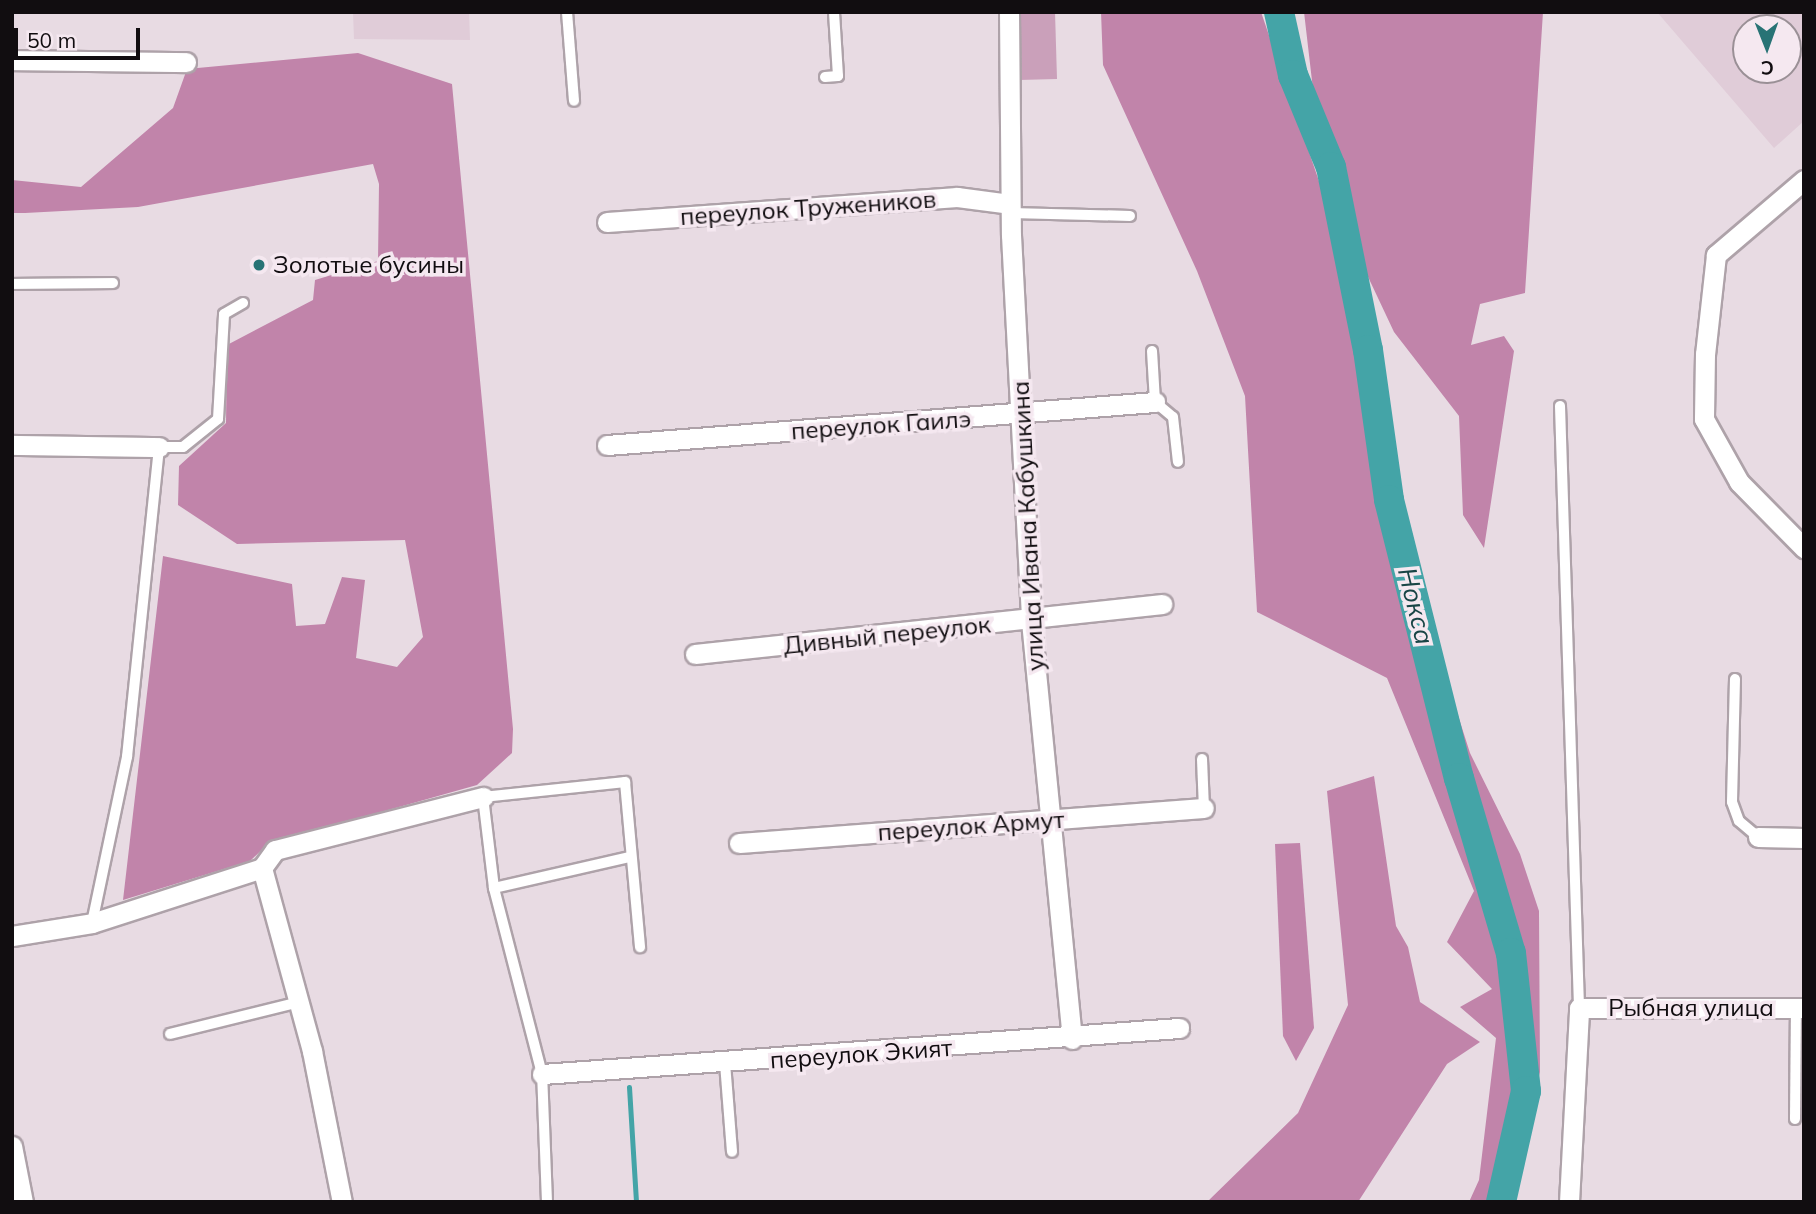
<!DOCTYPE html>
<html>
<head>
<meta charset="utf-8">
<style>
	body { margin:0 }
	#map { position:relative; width:1816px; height:1214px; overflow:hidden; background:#e8dbe3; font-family:Mulish,sans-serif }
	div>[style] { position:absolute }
	.built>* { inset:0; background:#e0ccd8 }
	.green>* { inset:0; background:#caa0ba }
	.forest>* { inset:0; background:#c184aa }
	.stream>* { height:5px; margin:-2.5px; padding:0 2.5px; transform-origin:2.5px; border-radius:2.5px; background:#44a4a7 }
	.river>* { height:30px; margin:-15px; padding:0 15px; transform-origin:15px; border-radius:15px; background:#44a4a7 }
	.roads { filter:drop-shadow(2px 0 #aea2a9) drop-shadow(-2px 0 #aea2a9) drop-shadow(0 2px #aea2a9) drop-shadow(0 -2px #aea2a9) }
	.service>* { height:10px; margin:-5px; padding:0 5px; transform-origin:5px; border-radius:5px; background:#fff }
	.minor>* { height:19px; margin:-9.5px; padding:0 9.5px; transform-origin:9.5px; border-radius:9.5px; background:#fff }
	.dots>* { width:19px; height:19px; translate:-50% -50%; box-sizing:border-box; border:4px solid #f5e8f0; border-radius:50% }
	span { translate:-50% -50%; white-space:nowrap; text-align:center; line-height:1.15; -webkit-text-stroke:7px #f5e8f0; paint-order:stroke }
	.street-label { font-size:24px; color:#110d10 }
	.poi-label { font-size:24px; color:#110d10 }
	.left { translate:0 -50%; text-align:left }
	.water-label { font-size:26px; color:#194546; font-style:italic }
	.frame { position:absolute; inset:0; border:14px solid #110d10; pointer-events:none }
	.north { position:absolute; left:1732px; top:14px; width:70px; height:70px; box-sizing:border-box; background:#f5e8f0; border:2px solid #9a9096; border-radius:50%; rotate:179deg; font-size:19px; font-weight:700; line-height:28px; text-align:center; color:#110d10 }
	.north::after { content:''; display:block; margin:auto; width:24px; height:32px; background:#287375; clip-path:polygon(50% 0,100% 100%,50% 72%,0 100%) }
	.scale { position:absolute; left:14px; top:28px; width:126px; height:32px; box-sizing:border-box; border:4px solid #110d10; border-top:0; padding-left:9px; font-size:21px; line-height:24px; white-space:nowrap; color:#110d10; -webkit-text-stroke:5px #f5e8f0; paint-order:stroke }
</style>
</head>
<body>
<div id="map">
	<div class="built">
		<div style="clip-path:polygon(353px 12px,469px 12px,470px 40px,354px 39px)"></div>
		<div style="clip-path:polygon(evenodd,1657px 12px,1804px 12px,1804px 121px,1774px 148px,1657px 12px,1746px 28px,1788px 28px,1788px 70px,1746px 70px,1746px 28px)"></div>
	</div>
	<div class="green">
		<div style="clip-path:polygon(1017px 12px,1055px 12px,1057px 79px,1019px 80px)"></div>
	</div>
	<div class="forest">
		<div style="clip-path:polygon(1101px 12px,1261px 12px,1380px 359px,1409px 530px,1433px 637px,1470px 753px,1520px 854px,1539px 911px,1540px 1072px,1507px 1202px,1469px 1202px,1479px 1180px,1496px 1038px,1460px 1007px,1492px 989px,1447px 942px,1474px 891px,1387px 678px,1257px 612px,1245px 396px,1197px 271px,1103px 65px)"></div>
		<div style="clip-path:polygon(1304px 12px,1543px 12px,1525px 293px,1480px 304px,1471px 345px,1504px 336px,1514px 351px,1484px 548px,1463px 515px,1459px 416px,1394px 332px,1338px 213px,1319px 141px)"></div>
		<div style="clip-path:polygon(358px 53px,452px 84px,513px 729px,512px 753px,477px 785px,268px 844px,250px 861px,123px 900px,163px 556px,292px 584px,296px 626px,325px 624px,342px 577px,365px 580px,356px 658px,397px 667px,423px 637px,405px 540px,237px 544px,178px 505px,179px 466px,226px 423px,227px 345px,313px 300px,315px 280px,378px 261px,379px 184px,373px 164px,138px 207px,25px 213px,12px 213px,12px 180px,81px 187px,173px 108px,187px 69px)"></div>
		<div style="clip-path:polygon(1374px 776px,1396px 926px,1408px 947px,1420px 1002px,1480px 1042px,1447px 1064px,1358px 1202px,1207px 1202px,1298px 1113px,1348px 1005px,1327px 791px)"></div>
		<div style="clip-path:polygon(1300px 843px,1314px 1028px,1296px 1061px,1283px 1036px,1275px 844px)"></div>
	</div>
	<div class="stream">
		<div style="left:629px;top:1087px;width:115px;rotate:86.5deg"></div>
	</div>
	<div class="river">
		<div style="left:1279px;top:12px;width:65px;rotate:77.5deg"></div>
		<div style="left:1293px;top:75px;width:100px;rotate:67.6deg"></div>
		<div style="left:1331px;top:167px;width:187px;rotate:78.6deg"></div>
		<div style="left:1368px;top:350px;width:151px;rotate:82deg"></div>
		<div style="left:1389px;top:500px;width:287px;rotate:75.9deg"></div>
		<div style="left:1459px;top:778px;width:183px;rotate:73.5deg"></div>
		<div style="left:1511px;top:953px;width:139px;rotate:83.8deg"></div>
		<div style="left:1526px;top:1091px;width:114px;rotate:102.7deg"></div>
	</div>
	<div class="roads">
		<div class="service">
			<div style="left:567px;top:12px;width:89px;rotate:85.5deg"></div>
			<div style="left:825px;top:77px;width:13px;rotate:-4deg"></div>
			<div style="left:838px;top:76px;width:64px;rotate:-93.6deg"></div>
			<div style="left:1011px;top:213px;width:119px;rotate:1.4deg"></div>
			<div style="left:12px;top:284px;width:101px;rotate:-0.6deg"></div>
			<div style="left:1152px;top:351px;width:51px;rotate:86.6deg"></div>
			<div style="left:1155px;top:402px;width:23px;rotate:40deg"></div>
			<div style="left:1173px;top:417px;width:45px;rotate:83.7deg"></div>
			<div style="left:1560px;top:406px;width:602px;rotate:88.19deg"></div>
			<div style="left:1735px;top:679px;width:123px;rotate:91.4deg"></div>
			<div style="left:1732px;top:802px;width:20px;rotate:70deg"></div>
			<div style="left:1739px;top:821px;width:25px;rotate:40deg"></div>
			<div style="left:1202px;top:759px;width:49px;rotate:87.7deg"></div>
			<div style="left:494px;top:888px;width:139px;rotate:-12.9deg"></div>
			<div style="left:92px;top:923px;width:170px;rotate:-78.1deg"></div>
			<div style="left:127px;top:757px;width:312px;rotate:-84.1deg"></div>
			<div style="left:159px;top:447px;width:24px"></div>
			<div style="left:183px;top:447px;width:45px;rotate:-38.7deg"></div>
			<div style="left:218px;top:419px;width:105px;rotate:-86.7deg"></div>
			<div style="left:224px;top:314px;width:22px;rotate:-30deg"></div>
			<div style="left:170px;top:1034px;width:133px;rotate:-13.9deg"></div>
			<div style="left:725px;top:1063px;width:89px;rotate:85.5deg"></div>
			<div style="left:1795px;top:1119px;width:111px;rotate:-89.5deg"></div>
			<div style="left:547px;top:1202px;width:128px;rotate:-92.2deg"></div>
			<div style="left:542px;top:1074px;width:192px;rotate:-104.5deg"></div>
			<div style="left:494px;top:888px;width:92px;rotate:-96.9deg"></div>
			<div style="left:483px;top:797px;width:143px;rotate:-6deg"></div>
			<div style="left:625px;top:782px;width:166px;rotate:84.8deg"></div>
		</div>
		<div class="minor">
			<div style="left:1009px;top:12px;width:223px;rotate:89.5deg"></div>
			<div style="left:1011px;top:235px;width:387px;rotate:87deg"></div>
			<div style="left:1031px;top:621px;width:420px;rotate:84.4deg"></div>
			<div style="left:12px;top:60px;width:174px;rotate:0.7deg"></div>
			<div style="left:1804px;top:180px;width:116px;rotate:139.6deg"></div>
			<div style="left:1716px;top:255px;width:100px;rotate:96.3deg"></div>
			<div style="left:1705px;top:354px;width:65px;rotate:90.9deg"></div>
			<div style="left:1704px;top:419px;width:72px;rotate:60.9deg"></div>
			<div style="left:1739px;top:482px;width:93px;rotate:45.4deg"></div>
			<div style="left:607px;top:222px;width:351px;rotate:-4.1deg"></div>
			<div style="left:957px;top:197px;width:53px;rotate:7.5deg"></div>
			<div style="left:12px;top:445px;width:147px;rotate:0.8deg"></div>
			<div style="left:607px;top:445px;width:550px;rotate:-4.49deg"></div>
			<div style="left:695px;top:654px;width:470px;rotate:-6.1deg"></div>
			<div style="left:1758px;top:837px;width:46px;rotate:1.2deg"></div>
			<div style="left:739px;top:843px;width:466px;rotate:-4.3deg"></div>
			<div style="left:262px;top:868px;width:190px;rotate:74.7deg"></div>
			<div style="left:312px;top:1051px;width:154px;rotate:78.8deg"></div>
			<div style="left:12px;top:936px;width:81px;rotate:-9.2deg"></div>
			<div style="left:92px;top:923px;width:179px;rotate:-17.9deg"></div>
			<div style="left:262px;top:868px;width:22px;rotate:-54deg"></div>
			<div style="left:275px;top:850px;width:215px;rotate:-14.3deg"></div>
			<div style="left:542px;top:1074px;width:639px;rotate:-4.13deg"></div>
			<div style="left:12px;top:1146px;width:57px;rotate:78.9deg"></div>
			<div style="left:1569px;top:1202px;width:194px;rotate:-87deg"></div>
			<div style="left:1579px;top:1008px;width:225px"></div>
		</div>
	</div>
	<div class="dots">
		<div style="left:259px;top:265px;background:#287375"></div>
	</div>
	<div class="street-label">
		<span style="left:808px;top:208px;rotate:-4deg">переулок Тружеников</span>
		<span style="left:881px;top:425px;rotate:-4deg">переулок Гаилэ</span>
		<span style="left:1028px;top:526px;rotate:-93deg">улица Ивана Кабушкина</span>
		<span style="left:887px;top:635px;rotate:-6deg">Дивный переулок</span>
		<span style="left:971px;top:826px;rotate:-4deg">переулок Армут</span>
		<span style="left:1691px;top:1008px">Рыбная улица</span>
		<span style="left:861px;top:1054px;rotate:-4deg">переулок Экият</span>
	</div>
	<div class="poi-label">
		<span class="left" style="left:273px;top:265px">Золотые бусины</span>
	</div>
	<div class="water-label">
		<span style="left:1416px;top:606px;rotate:76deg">Нокса</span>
	</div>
	<div class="frame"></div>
	<div class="north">С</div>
	<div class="scale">50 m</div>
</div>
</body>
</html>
